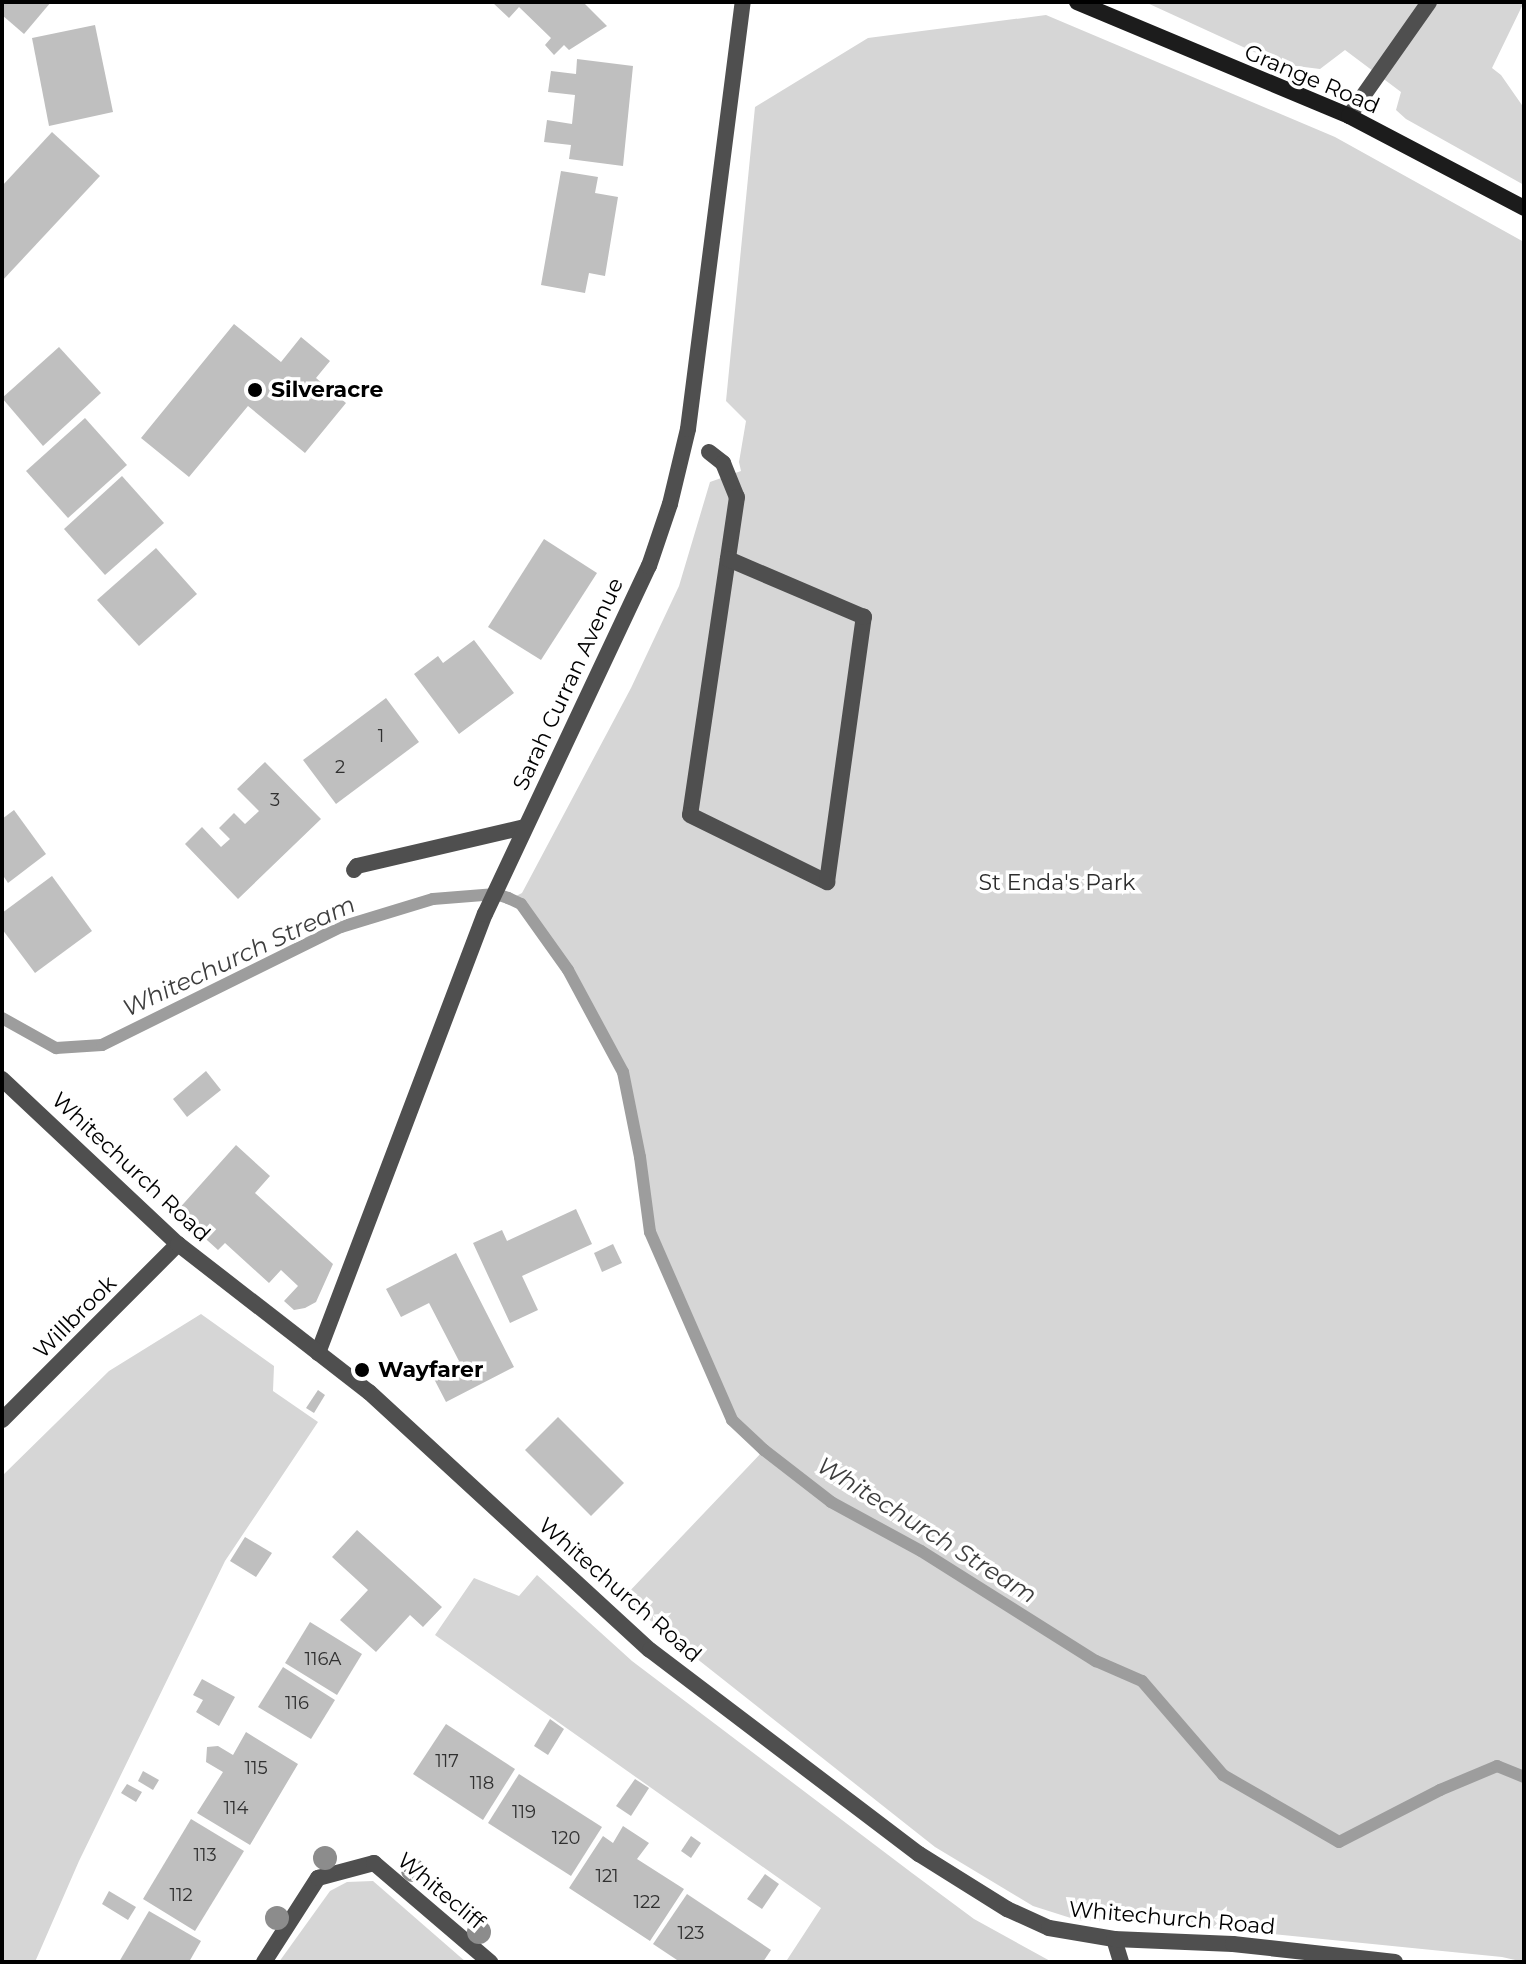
<!DOCTYPE html>
<html>
<head>
<meta charset="utf-8">
<style>
	body { margin:0 }
	#map { position:relative; width:1526px; height:1964px; overflow:hidden; background:#fff; font-family:Montserrat,sans-serif }
	div>[style] { position:absolute }
	.green>* { inset:0; background:#d6d6d6 }
	.stream>* { height:12px; margin:-6px; padding:0 6px; transform-origin:6px; border-radius:6px; background:#9d9d9d }
	.building>* { inset:0; background:#bfbfbf }
	.service>* { height:16px; margin:-8px; padding:0 8px; transform-origin:8px; border-radius:8px; background:#4f4f4f }
	.minor>* { height:16px; margin:-8px; padding:0 8px; transform-origin:8px; border-radius:8px; background:#4f4f4f }
	.tertiary>* { height:16px; margin:-8px; padding:0 8px; transform-origin:8px; border-radius:8px; background:#4f4f4f }
	.secondary>* { height:16px; margin:-8px; padding:0 8px; transform-origin:8px; border-radius:8px; background:#1c1c1c }
	.trees>* { width:24px; height:24px; margin:-12px; border-radius:50%; background:#8c8c8c }
	.dots>* { width:22px; height:22px; translate:-50% -50%; box-sizing:border-box; border:4px solid #fff; border-radius:50% }
	span { translate:-50% -50%; white-space:nowrap; text-align:center; line-height:1.15; -webkit-text-stroke:7px #fff; paint-order:stroke }
	.number-label { font-size:18px; color:#303030 }
	.number-label span { -webkit-text-stroke-width:0 }
	.street-label { font-size:22px; color:#000 }
	.poi-label { font-size:22px; color:#000; font-weight:700 }
	.left { translate:0 -50%; text-align:left }
	.park-label { font-size:22px; color:#2d2d2d }
	.water-label { font-size:24px; color:#3e3e3e; font-style:italic }
	.frame { position:absolute; inset:0; border:4px solid #000; pointer-events:none }
</style>
</head>
<body>
<div id="map">
	<div class="green">
		<div style="clip-path:polygon(1145px 2px,1524px 2px,1492px 68px,1501px 75px,1524px 108px,1524px 185px,1406px 119px,1396px 110px,1401px 92px,1345px 50px,1320px 69px,1280px 64px)"></div>
		<div style="clip-path:polygon(1046px 15px,1335px 137px,1524px 242px,1524px 1962px,1502px 1957px,1203px 1927px,1077px 1920px,1033px 1906px,935px 1847px,658px 1628px,625px 1596px,764px 1450px,732px 1420px,650px 1232px,627px 1071px,572px 970px,524px 904px,512px 898px,522px 893px,631px 688px,679px 586px,710px 482px,741px 471px,739px 462px,746px 421px,726px 401px,755px 107px,868px 38px)"></div>
		<div style="clip-path:polygon(201px 1314px,274px 1366px,273px 1391px,318px 1422px,225px 1561px,79px 1861px,35px 1962px,2px 1962px,2px 1476px,109px 1371px)"></div>
		<div style="clip-path:polygon(537px 1575px,632px 1661px,912px 1873px,974px 1919px,1052px 1962px,787px 1960px,821px 1908px,435px 1635px,474px 1578px,519px 1596px)"></div>
		<div style="clip-path:polygon(373px 1881px,466px 1962px,279px 1962px,330px 1891px,347px 1882px)"></div>
	</div>
	<div class="stream">
		<div style="left:2px;top:1018px;width:62px;rotate:29.1deg"></div>
		<div style="left:56px;top:1048px;width:46px;rotate:-3.7deg"></div>
		<div style="left:102px;top:1045px;width:267px;rotate:-26.3deg"></div>
		<div style="left:341px;top:927px;width:96px;rotate:-16.9deg"></div>
		<div style="left:433px;top:899px;width:63px;rotate:-4.5deg"></div>
		<div style="left:496px;top:894px;width:13px;rotate:18deg"></div>
		<div style="left:508px;top:898px;width:14px;rotate:25deg"></div>
		<div style="left:521px;top:904px;width:81px;rotate:54.5deg"></div>
		<div style="left:568px;top:970px;width:116px;rotate:61.7deg"></div>
		<div style="left:623px;top:1072px;width:87px;rotate:78.7deg"></div>
		<div style="left:640px;top:1157px;width:76px;rotate:82.4deg"></div>
		<div style="left:650px;top:1232px;width:205px;rotate:66.4deg"></div>
		<div style="left:732px;top:1420px;width:44px;rotate:43.2deg"></div>
		<div style="left:764px;top:1450px;width:85px;rotate:37.8deg"></div>
		<div style="left:831px;top:1502px;width:102px;rotate:28.6deg"></div>
		<div style="left:921px;top:1551px;width:207px;rotate:32.2deg"></div>
		<div style="left:1096px;top:1661px;width:50px;rotate:23.5deg"></div>
		<div style="left:1142px;top:1681px;width:124px;rotate:49.2deg"></div>
		<div style="left:1223px;top:1775px;width:134px;rotate:30deg"></div>
		<div style="left:1339px;top:1842px;width:114px;rotate:-27.2deg"></div>
		<div style="left:1440px;top:1790px;width:62px;rotate:-22.8deg"></div>
		<div style="left:1497px;top:1766px;width:29px;rotate:22deg"></div>
	</div>
	<div class="building">
		<div style="clip-path:polygon(2px 2px,51px 2px,24px 34px,2px 15px)"></div>
		<div style="clip-path:polygon(492px 2px,583px 2px,607px 26px,569px 50px,564px 45px,554px 55px,545px 45px,551px 38px,519px 7px,509px 18px)"></div>
		<div style="clip-path:polygon(95px 25px,113px 112px,49px 126px,32px 38px)"></div>
		<div style="clip-path:polygon(577px 59px,633px 66px,623px 166px,569px 159px,571px 145px,544px 142px,547px 120px,572px 124px,575px 95px,548px 92px,551px 71px,576px 74px)"></div>
		<div style="clip-path:polygon(52px 132px,100px 176px,2px 281px,2px 186px)"></div>
		<div style="clip-path:polygon(561px 171px,598px 177px,595px 193px,618px 197px,605px 276px,589px 273px,585px 293px,541px 285px)"></div>
		<div style="clip-path:polygon(234px 324px,281px 362px,301px 337px,330px 361px,316px 378px,346px 403px,305px 453px,248px 406px,189px 477px,141px 438px)"></div>
		<div style="clip-path:polygon(59px 347px,101px 393px,43px 446px,2px 398px)"></div>
		<div style="clip-path:polygon(85px 418px,127px 465px,68px 518px,26px 471px)"></div>
		<div style="clip-path:polygon(122px 476px,164px 523px,105px 575px,64px 529px)"></div>
		<div style="clip-path:polygon(544px 539px,597px 573px,541px 660px,488px 627px)"></div>
		<div style="clip-path:polygon(156px 548px,197px 594px,139px 646px,97px 600px)"></div>
		<div style="clip-path:polygon(474px 640px,514px 693px,459px 734px,414px 674px,438px 656px,443px 663px)"></div>
		<div style="clip-path:polygon(386px 698px,419px 742px,336px 804px,303px 760px)"></div>
		<div style="clip-path:polygon(265px 762px,321px 819px,238px 899px,185px 844px,202px 827px,221px 847px,230px 839px,219px 828px,234px 813px,245px 824px,259px 811px,237px 789px)"></div>
		<div style="clip-path:polygon(14px 810px,46px 854px,8px 883px,2px 874px,2px 819px)"></div>
		<div style="clip-path:polygon(52px 876px,92px 931px,35px 973px,2px 929px,2px 913px)"></div>
		<div style="clip-path:polygon(206px 1071px,221px 1090px,187px 1117px,173px 1099px)"></div>
		<div style="clip-path:polygon(236px 1145px,270px 1176px,255px 1193px,333px 1264px,316px 1302px,305px 1308px,294px 1310px,284px 1301px,298px 1286px,281px 1270px,269px 1283px,225px 1243px,218px 1250px,176px 1212px)"></div>
		<div style="clip-path:polygon(576px 1209px,592px 1244px,522px 1276px,538px 1310px,510px 1323px,473px 1243px,502px 1230px,507px 1241px)"></div>
		<div style="clip-path:polygon(613px 1244px,622px 1263px,602px 1272px,594px 1253px)"></div>
		<div style="clip-path:polygon(456px 1253px,514px 1367px,446px 1402px,432px 1375px,459px 1361px,429px 1303px,401px 1317px,386px 1289px)"></div>
		<div style="clip-path:polygon(318px 1390px,325px 1395px,314px 1413px,306px 1408px)"></div>
		<div style="clip-path:polygon(558px 1417px,624px 1483px,591px 1516px,525px 1450px)"></div>
		<div style="clip-path:polygon(357px 1530px,442px 1607px,423px 1627px,410px 1615px,376px 1652px,340px 1620px,368px 1590px,332px 1557px)"></div>
		<div style="clip-path:polygon(245px 1537px,272px 1553px,256px 1577px,230px 1561px)"></div>
		<div style="clip-path:polygon(310px 1622px,362px 1654px,337px 1695px,285px 1663px)"></div>
		<div style="clip-path:polygon(283px 1667px,335px 1700px,311px 1739px,258px 1707px)"></div>
		<div style="clip-path:polygon(202px 1679px,235px 1697px,219px 1726px,196px 1712px,203px 1700px,193px 1695px)"></div>
		<div style="clip-path:polygon(550px 1719px,564px 1729px,548px 1755px,534px 1746px)"></div>
		<div style="clip-path:polygon(446px 1724px,515px 1769px,483px 1820px,413px 1774px)"></div>
		<div style="clip-path:polygon(246px 1732px,298px 1764px,250px 1845px,197px 1813px,223px 1772px,206px 1762px,207px 1747px,218px 1746px,233px 1755px)"></div>
		<div style="clip-path:polygon(143px 1771px,159px 1780px,153px 1790px,138px 1781px)"></div>
		<div style="clip-path:polygon(519px 1774px,602px 1827px,571px 1876px,488px 1823px)"></div>
		<div style="clip-path:polygon(635px 1779px,649px 1788px,631px 1816px,616px 1806px)"></div>
		<div style="clip-path:polygon(127px 1784px,142px 1792px,136px 1802px,121px 1793px)"></div>
		<div style="clip-path:polygon(191px 1819px,244px 1851px,195px 1931px,143px 1899px)"></div>
		<div style="clip-path:polygon(623px 1826px,649px 1843px,637px 1859px,684px 1889px,650px 1941px,569px 1888px,603px 1836px,613px 1843px)"></div>
		<div style="clip-path:polygon(691px 1836px,701px 1843px,691px 1858px,681px 1851px)"></div>
		<div style="clip-path:polygon(765px 1874px,779px 1884px,762px 1909px,747px 1899px)"></div>
		<div style="clip-path:polygon(109px 1891px,136px 1907px,128px 1920px,102px 1904px)"></div>
		<div style="clip-path:polygon(687px 1894px,771px 1950px,763px 1962px,680px 1962px,653px 1944px)"></div>
		<div style="clip-path:polygon(149px 1911px,201px 1941px,189px 1962px,119px 1962px)"></div>
	</div>
	<div class="service">
		<div style="left:709px;top:452px;width:18px;rotate:38deg"></div>
		<div style="left:723px;top:463px;width:37px;rotate:68deg"></div>
		<div style="left:737px;top:497px;width:321px;rotate:98.4deg"></div>
		<div style="left:690px;top:815px;width:153px;rotate:26.1deg"></div>
		<div style="left:827px;top:882px;width:268px;rotate:-82.1deg"></div>
		<div style="left:864px;top:617px;width:148px;rotate:-156.9deg"></div>
	</div>
	<div class="minor">
		<div style="left:1349px;top:116px;width:139px;rotate:-54.9deg"></div>
		<div style="left:354px;top:870px;width:5px;rotate:-53deg"></div>
		<div style="left:357px;top:866px;width:171px;rotate:-13.1deg"></div>
		<div style="left:318px;top:1353px;width:470px;rotate:-69.2deg"></div>
		<div style="left:485px;top:914px;width:385px;rotate:-64.8deg"></div>
		<div style="left:649px;top:566px;width:65px;rotate:-71.3deg"></div>
		<div style="left:670px;top:504px;width:77px;rotate:-76.5deg"></div>
		<div style="left:688px;top:429px;width:431px;rotate:-82.7deg"></div>
		<div style="left:2px;top:1420px;width:249px;rotate:-45deg"></div>
		<div style="left:1114px;top:1939px;width:24px;rotate:73deg"></div>
		<div style="left:264px;top:1962px;width:100px;rotate:-57.3deg"></div>
		<div style="left:318px;top:1878px;width:58px;rotate:-15deg"></div>
		<div style="left:374px;top:1863px;width:153px;rotate:40.5deg"></div>
	</div>
	<div class="tertiary">
		<div style="left:2px;top:1079px;width:241px;rotate:43.2deg"></div>
		<div style="left:178px;top:1244px;width:242px;rotate:37.8deg"></div>
		<div style="left:369px;top:1392px;width:381px;rotate:42.6deg"></div>
		<div style="left:650px;top:1650px;width:338px;rotate:37.2deg"></div>
		<div style="left:919px;top:1854px;width:104px;rotate:32deg"></div>
		<div style="left:1007px;top:1909px;width:46px;rotate:24.3deg"></div>
		<div style="left:1049px;top:1928px;width:66px;rotate:9.6deg"></div>
		<div style="left:1114px;top:1939px;width:119px;rotate:2.4deg"></div>
		<div style="left:1233px;top:1944px;width:163px;rotate:6.3deg"></div>
	</div>
	<div class="secondary">
		<div style="left:1077px;top:2px;width:295px;rotate:22.7deg"></div>
		<div style="left:1349px;top:116px;width:198px;rotate:27.7deg"></div>
	</div>
	<div class="trees">
		<div style="left:325px;top:1858px"></div>
		<div style="left:413px;top:1870px"></div>
		<div style="left:277px;top:1918px"></div>
		<div style="left:479px;top:1932px"></div>
	</div>
	<div class="dots">
		<div style="left:255px;top:390px;background:#000"></div>
		<div style="left:362px;top:1370px;background:#000"></div>
	</div>
	<div class="number-label">
		<span style="left:381px;top:736px">1</span>
		<span style="left:340px;top:767px">2</span>
		<span style="left:275px;top:800px">3</span>
		<span style="left:323px;top:1659px">116A</span>
		<span style="left:297px;top:1703px">116</span>
		<span style="left:447px;top:1761px">117</span>
		<span style="left:256px;top:1768px">115</span>
		<span style="left:482px;top:1783px">118</span>
		<span style="left:236px;top:1808px">114</span>
		<span style="left:524px;top:1812px">119</span>
		<span style="left:566px;top:1838px">120</span>
		<span style="left:205px;top:1855px">113</span>
		<span style="left:607px;top:1876px">121</span>
		<span style="left:181px;top:1895px">112</span>
		<span style="left:647px;top:1902px">122</span>
		<span style="left:691px;top:1933px">123</span>
	</div>
	<div class="street-label">
		<span style="left:1312px;top:79px;rotate:23deg">Grange Road</span>
		<span style="left:568px;top:684px;rotate:-65deg">Sarah Curran Avenue</span>
		<span style="left:131px;top:1167px;rotate:43deg">Whitechurch Road</span>
		<span style="left:75px;top:1317px;rotate:-45deg">Willbrook</span>
		<span style="left:620px;top:1590px;rotate:41deg">Whitechurch Road</span>
		<span style="left:441px;top:1891px;rotate:40deg">Whitecliff</span>
		<span style="left:1172px;top:1918px;rotate:5deg">Whitechurch Road</span>
	</div>
	<div class="poi-label">
		<span class="left" style="left:271px;top:390px">Silveracre</span>
		<span class="left" style="left:378px;top:1370px">Wayfarer</span>
	</div>
	<div class="park-label">
		<span style="left:1057px;top:883px">St Enda's Park</span>
	</div>
	<div class="water-label">
		<span style="left:239px;top:956px;rotate:-25deg">Whitechurch Stream</span>
		<span style="left:927px;top:1530px;rotate:32deg">Whitechurch Stream</span>
	</div>
	<div class="frame"></div>
</div>
</body>
</html>
